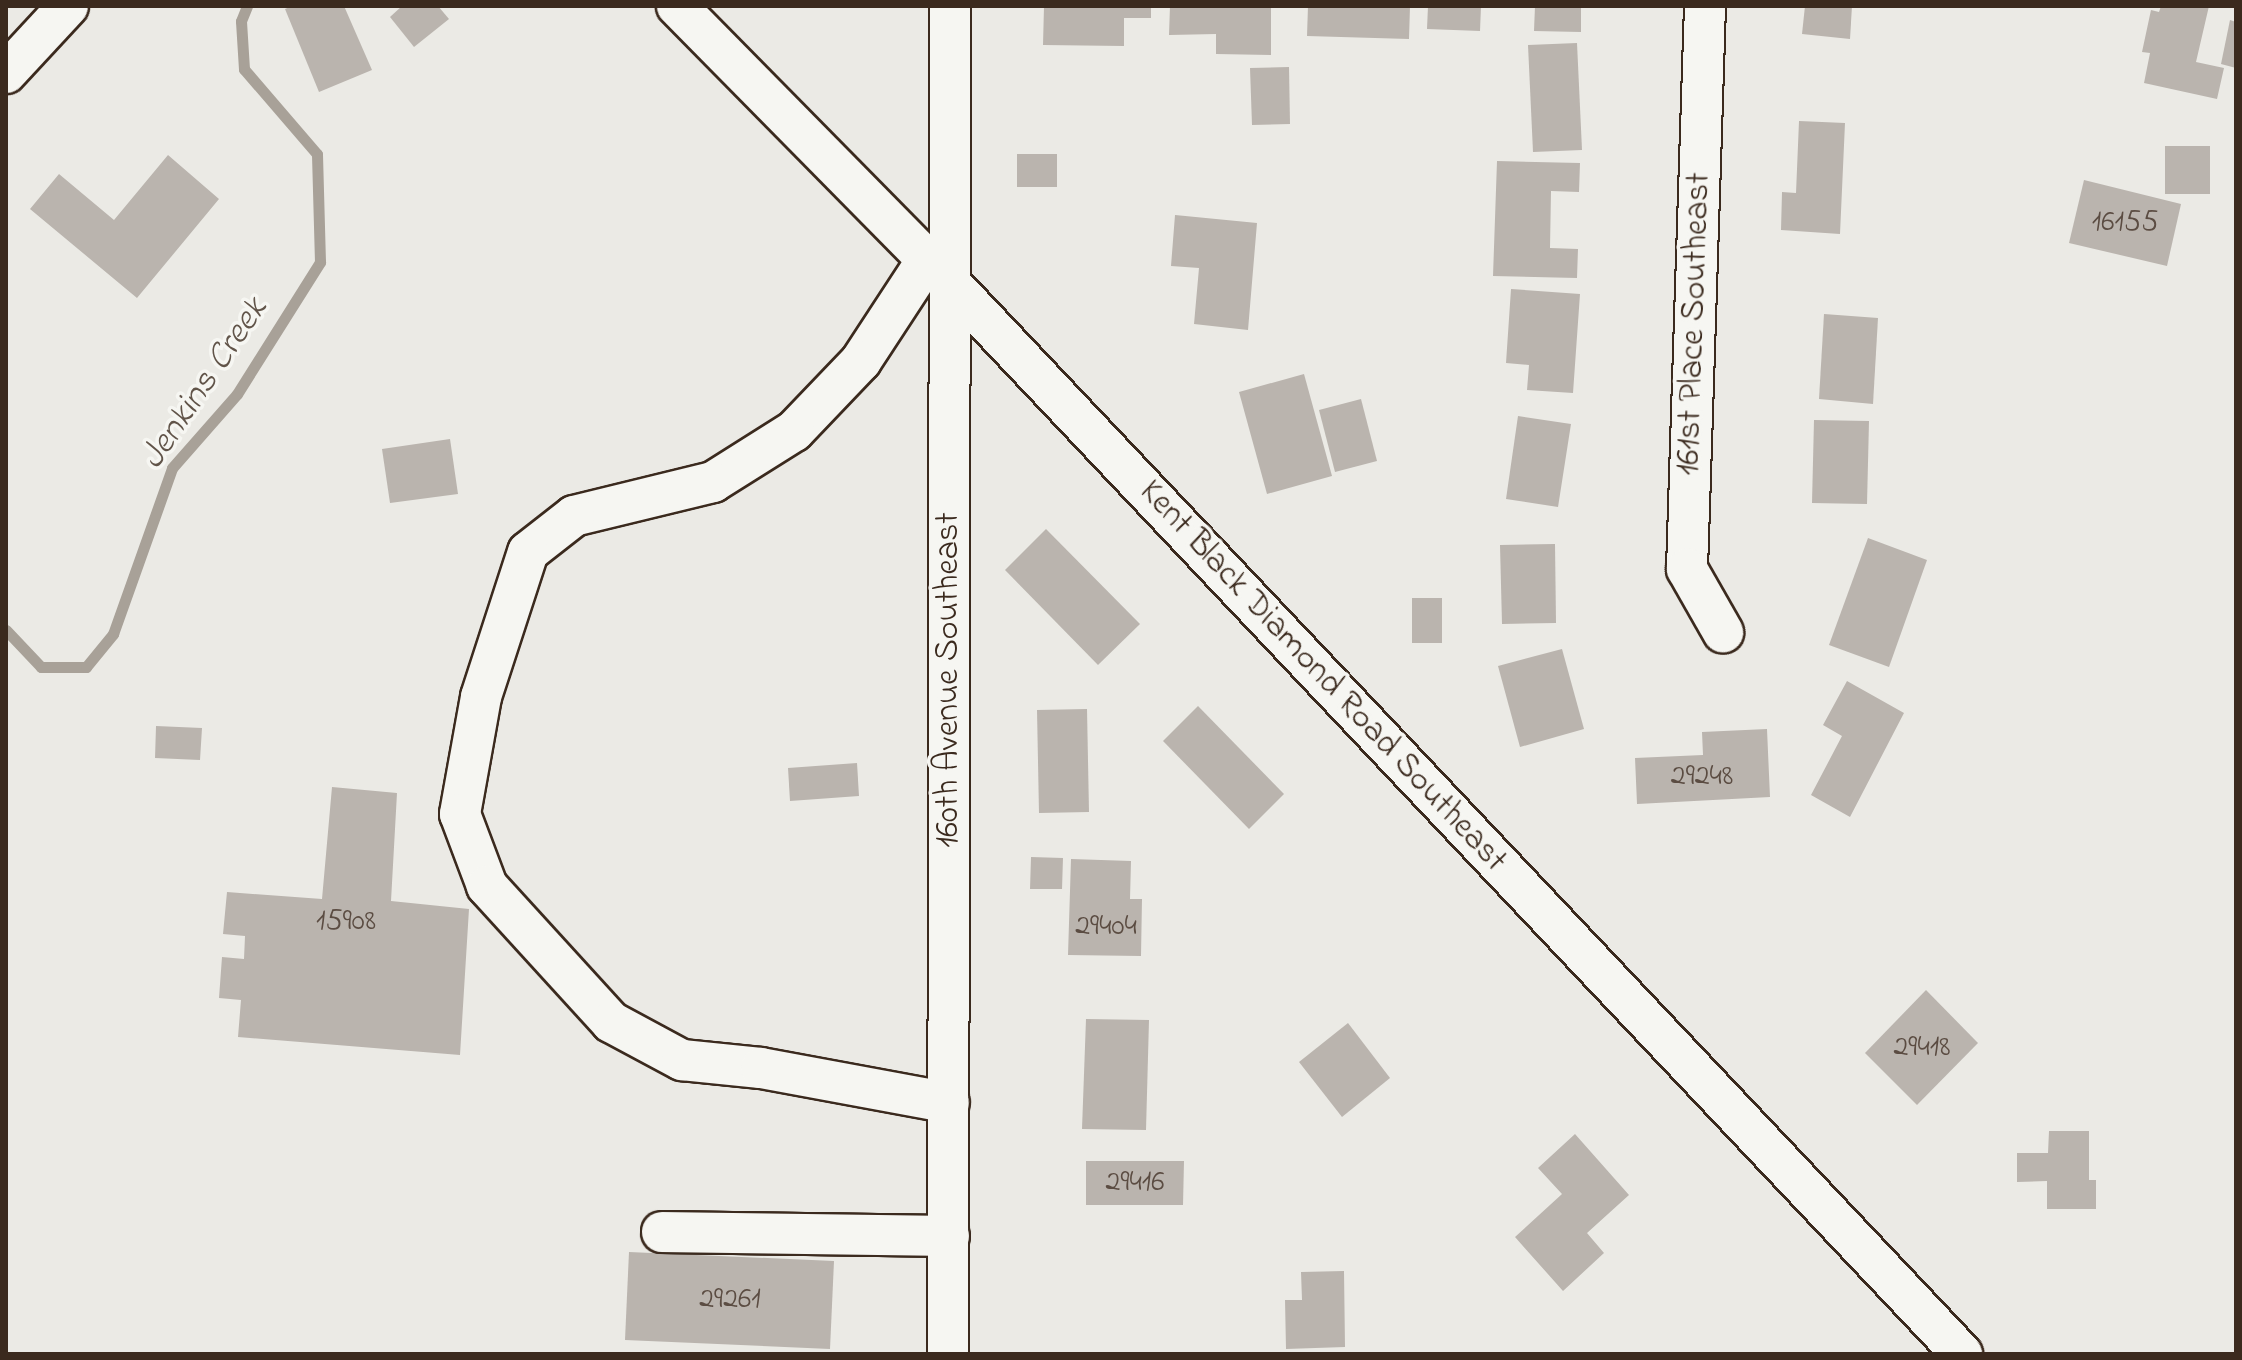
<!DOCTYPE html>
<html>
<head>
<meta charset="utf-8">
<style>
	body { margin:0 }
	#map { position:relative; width:2242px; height:1360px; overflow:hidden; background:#ebeae5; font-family:"Indie Flower",sans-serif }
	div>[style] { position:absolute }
	.stream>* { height:11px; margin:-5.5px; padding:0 5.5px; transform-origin:5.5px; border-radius:5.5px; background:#a8a198 }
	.building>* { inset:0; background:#bab4ae }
	.roads { filter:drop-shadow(2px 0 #3b2a1e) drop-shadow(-2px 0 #3b2a1e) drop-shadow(0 2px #3b2a1e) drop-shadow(0 -2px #3b2a1e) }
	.minor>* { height:40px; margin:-20px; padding:0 20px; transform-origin:20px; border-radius:20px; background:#f6f6f2 }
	span { translate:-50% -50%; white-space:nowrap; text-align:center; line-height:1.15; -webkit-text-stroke:7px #f6f6f2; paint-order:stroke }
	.number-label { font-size:30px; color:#5b4c42 }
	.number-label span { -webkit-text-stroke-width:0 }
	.street-label { font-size:34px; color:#3b2a1e }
	.water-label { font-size:36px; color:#615449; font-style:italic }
	.frame { position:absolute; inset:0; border:8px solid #3b2a1e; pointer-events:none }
</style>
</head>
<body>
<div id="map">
	<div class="stream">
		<div style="left:6px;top:630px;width:51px;rotate:46.6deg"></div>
		<div style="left:41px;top:667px;width:45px"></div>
		<div style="left:86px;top:667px;width:43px;rotate:-50.7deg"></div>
		<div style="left:113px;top:634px;width:176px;rotate:-70.4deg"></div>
		<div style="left:172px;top:468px;width:98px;rotate:-48.7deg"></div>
		<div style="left:237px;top:394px;width:156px;rotate:-57.8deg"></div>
		<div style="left:320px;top:262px;width:108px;rotate:-91.6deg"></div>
		<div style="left:317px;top:154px;width:112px;rotate:-130.7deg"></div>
		<div style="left:244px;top:69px;width:48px;rotate:-93.6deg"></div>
		<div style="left:241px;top:21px;width:16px;rotate:-68deg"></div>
	</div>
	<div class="building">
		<div style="clip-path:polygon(292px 6px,344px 6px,372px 70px,319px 92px,285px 9px)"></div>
		<div style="clip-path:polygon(402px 6px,438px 6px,449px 19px,414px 47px,390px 17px)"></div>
		<div style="clip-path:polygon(1044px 6px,1151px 6px,1151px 18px,1124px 18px,1124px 46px,1043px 45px)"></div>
		<div style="clip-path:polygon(1170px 6px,1271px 6px,1271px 55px,1216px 54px,1216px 34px,1169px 35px)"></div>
		<div style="clip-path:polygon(1308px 6px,1410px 6px,1409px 39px,1307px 36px)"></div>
		<div style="clip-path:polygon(1428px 6px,1481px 6px,1480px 31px,1427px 29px)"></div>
		<div style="clip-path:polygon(1535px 6px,1581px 6px,1581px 32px,1534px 31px)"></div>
		<div style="clip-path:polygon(1805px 6px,1852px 6px,1850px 39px,1802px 34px)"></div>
		<div style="clip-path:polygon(2161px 6px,2209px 6px,2196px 62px,2224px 68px,2217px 99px,2144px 83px,2150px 53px,2142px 52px,2151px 10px,2159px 12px)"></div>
		<div style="clip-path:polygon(2230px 20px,2236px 22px,2236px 68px,2221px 64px)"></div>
		<div style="clip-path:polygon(1577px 43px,1582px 150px,1533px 152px,1528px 45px)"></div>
		<div style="clip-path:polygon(1289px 67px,1290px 124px,1252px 125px,1250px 68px)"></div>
		<div style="clip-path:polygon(1799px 121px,1845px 123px,1840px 234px,1781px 230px,1782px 192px,1796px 193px)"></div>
		<div style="clip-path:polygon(2165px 146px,2210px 146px,2210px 194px,2165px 194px)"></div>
		<div style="clip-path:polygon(1017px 154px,1057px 154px,1057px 187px,1017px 187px)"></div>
		<div style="clip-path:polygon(168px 155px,219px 199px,137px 298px,30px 209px,59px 174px,114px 220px)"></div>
		<div style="clip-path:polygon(1497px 161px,1580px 163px,1579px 192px,1551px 191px,1550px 248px,1578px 249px,1577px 278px,1493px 276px)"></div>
		<div style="clip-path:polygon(2084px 180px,2181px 204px,2167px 266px,2069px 243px)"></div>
		<div style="clip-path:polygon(1175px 215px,1257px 223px,1248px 330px,1194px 324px,1199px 268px,1171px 266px)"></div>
		<div style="clip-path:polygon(1511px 289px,1580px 294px,1573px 393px,1527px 390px,1529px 365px,1506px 363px)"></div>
		<div style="clip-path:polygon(1824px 314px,1878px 318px,1873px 404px,1819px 399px)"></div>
		<div style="clip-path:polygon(1304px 374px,1332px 476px,1267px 494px,1239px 392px)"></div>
		<div style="clip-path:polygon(1361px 399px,1377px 461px,1335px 472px,1319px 410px)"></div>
		<div style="clip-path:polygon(1518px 416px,1571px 424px,1558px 507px,1506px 499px)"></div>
		<div style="clip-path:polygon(1814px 420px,1869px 421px,1867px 504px,1812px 503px)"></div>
		<div style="clip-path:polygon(450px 439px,458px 494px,390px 503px,382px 449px)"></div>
		<div style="clip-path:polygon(1046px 529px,1140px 624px,1098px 665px,1005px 570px)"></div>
		<div style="clip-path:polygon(1868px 538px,1927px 560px,1889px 667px,1829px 645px)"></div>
		<div style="clip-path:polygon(1555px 544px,1556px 623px,1502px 624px,1500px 545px)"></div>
		<div style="clip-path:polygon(1412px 598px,1442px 598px,1442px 643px,1412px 643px)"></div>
		<div style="clip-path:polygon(1562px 649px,1584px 729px,1520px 747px,1498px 666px)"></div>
		<div style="clip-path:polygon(1847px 681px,1904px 713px,1850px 817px,1811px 795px,1842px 736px,1823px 725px)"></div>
		<div style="clip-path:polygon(1198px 706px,1284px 794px,1249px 829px,1163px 741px)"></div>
		<div style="clip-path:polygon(1087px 709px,1089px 812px,1039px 813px,1037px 710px)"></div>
		<div style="clip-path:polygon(156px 726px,202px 728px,200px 760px,155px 758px)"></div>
		<div style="clip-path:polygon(1767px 729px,1770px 797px,1637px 804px,1635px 758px,1703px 755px,1702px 732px)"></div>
		<div style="clip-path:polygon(857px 763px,859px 796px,790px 801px,788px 768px)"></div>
		<div style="clip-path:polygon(332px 787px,397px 793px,391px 901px,469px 909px,460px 1055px,238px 1037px,241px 1000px,219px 998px,222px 957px,244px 959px,245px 936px,223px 934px,227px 892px,322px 899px)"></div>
		<div style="clip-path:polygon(1031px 857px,1063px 858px,1062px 889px,1030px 889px)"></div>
		<div style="clip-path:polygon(1071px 859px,1131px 861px,1130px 899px,1142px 899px,1141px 956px,1068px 955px)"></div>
		<div style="clip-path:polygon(1926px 990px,1978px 1043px,1917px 1105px,1865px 1053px)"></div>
		<div style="clip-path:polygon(1086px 1019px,1149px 1020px,1146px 1130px,1082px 1129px)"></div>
		<div style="clip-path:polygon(1348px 1023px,1390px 1078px,1342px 1117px,1299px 1062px)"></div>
		<div style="clip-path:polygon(2049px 1131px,2089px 1131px,2089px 1180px,2096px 1180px,2096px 1209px,2047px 1209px,2047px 1181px,2017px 1182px,2017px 1153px,2048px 1153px)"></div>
		<div style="clip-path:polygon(1575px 1134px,1629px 1195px,1587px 1233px,1604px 1253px,1563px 1291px,1515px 1237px,1562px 1194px,1538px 1168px)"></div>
		<div style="clip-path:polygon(1086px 1161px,1184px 1161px,1183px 1205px,1086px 1205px)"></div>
		<div style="clip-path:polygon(629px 1252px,834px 1261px,830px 1349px,625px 1340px)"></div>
		<div style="clip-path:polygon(1344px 1271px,1345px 1347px,1286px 1349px,1285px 1300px,1302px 1300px,1301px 1272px)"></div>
	</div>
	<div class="roads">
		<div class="minor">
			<div style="left:677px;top:6px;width:390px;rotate:45.4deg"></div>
			<div style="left:951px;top:284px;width:1472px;rotate:46.62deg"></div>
			<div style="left:1705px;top:6px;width:563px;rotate:91.83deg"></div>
			<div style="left:1687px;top:569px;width:73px;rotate:60.3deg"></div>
			<div style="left:6px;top:73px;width:91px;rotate:-47.2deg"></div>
			<div style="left:927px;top:260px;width:121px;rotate:123.2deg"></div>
			<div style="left:861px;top:361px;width:97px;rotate:133.7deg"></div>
			<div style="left:794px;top:431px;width:96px;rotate:147.8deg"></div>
			<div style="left:713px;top:482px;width:143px;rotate:166.3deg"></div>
			<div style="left:574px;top:516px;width:58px;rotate:142deg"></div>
			<div style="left:528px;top:552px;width:152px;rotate:108deg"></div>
			<div style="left:481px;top:697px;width:119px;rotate:100.2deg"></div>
			<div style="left:460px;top:814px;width:77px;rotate:69.4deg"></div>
			<div style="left:487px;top:886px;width:184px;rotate:47.6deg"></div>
			<div style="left:611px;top:1022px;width:81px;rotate:28.2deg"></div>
			<div style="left:682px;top:1060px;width:79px;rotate:5.8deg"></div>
			<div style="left:761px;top:1068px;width:191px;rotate:10.5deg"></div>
			<div style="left:662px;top:1232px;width:287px;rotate:0.8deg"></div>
			<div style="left:948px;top:1354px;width:1348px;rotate:-89.91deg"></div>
		</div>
	</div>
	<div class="number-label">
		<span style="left:2125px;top:223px">16155</span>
		<span style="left:1702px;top:777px">29248</span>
		<span style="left:346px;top:922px">15908</span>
		<span style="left:1106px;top:927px">29404</span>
		<span style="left:1922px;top:1048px">29418</span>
		<span style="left:1135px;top:1183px">29416</span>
		<span style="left:730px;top:1300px">29261</span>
	</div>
	<div class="street-label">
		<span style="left:1695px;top:324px;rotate:-88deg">161st Place Southeast</span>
		<span style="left:1322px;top:677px;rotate:47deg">Kent Black Diamond Road Southeast</span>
		<span style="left:950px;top:680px;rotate:-90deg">160th Avenue Southeast</span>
	</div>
	<div class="water-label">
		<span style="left:205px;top:384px;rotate:-56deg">Jenkins Creek</span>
	</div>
	<div class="frame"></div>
</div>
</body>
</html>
